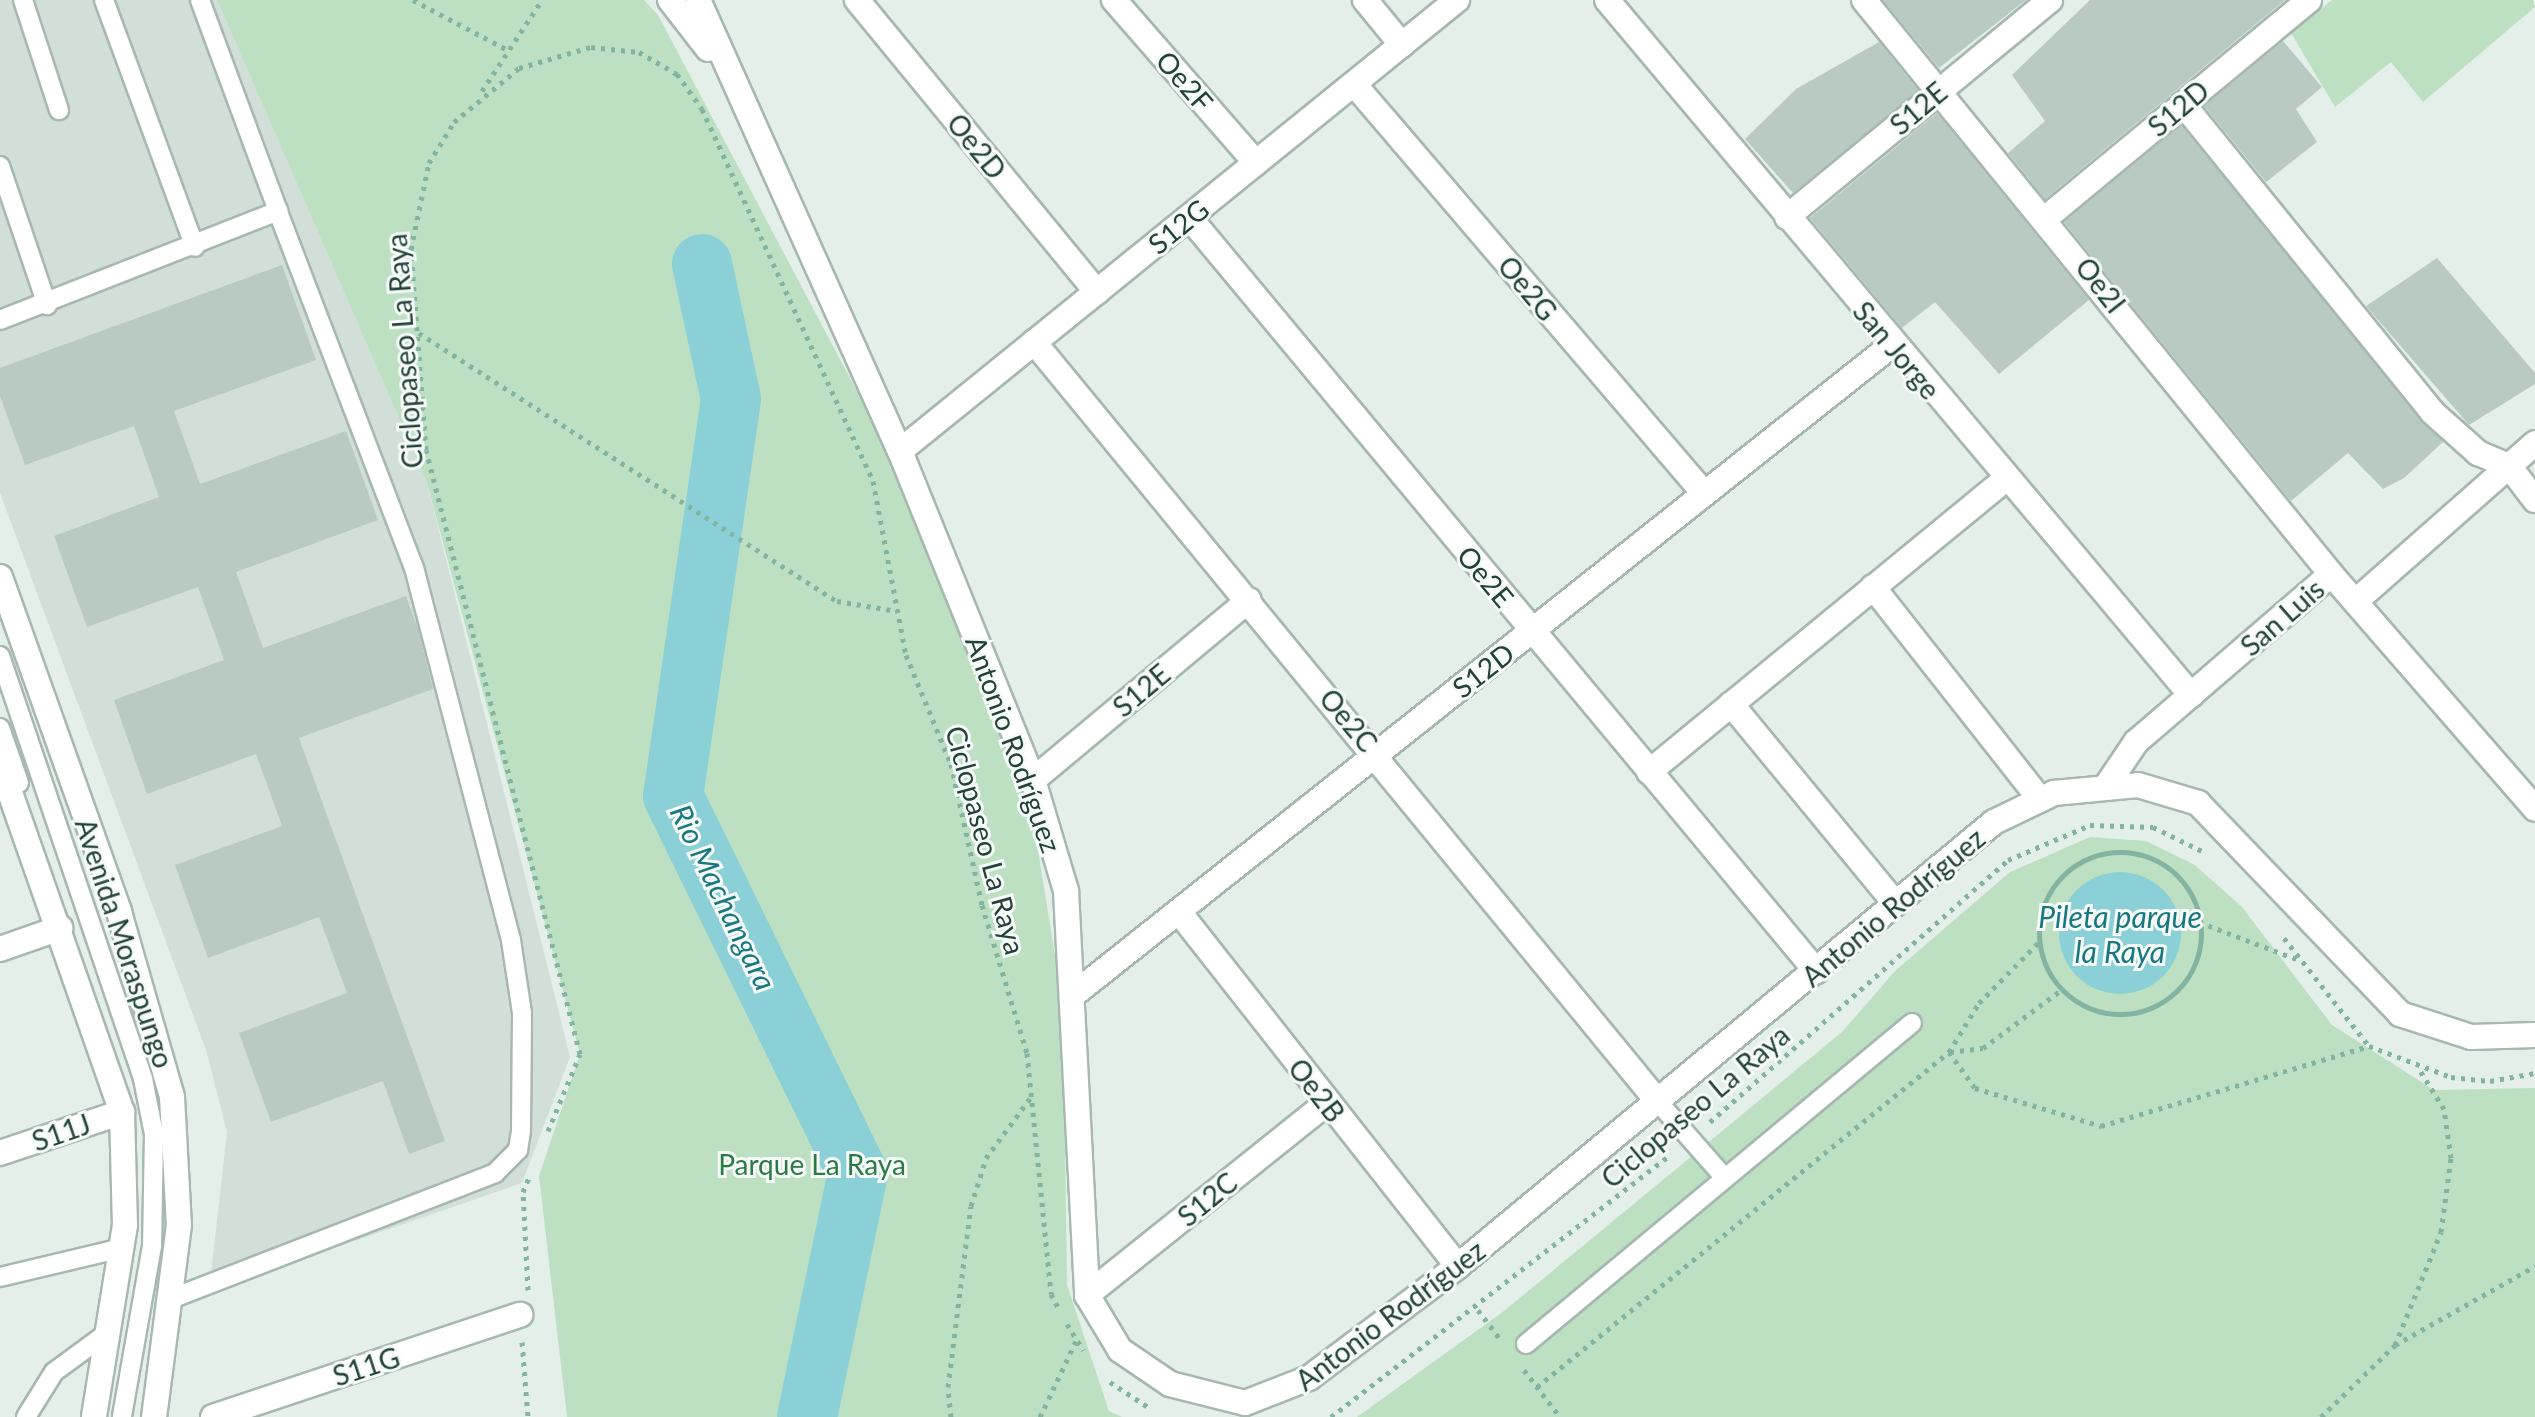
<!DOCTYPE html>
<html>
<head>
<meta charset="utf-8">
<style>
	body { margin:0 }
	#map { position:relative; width:2535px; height:1417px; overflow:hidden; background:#e4efe9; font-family:Lato,sans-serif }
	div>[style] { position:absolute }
	.built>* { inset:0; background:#d2dfd8 }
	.green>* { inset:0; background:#bde0c3 }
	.water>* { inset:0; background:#8ad0d6 }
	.round { border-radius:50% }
	.river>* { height:60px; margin:-30px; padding:0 30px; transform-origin:30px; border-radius:30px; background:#8ad0d6 }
	.building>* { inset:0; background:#b9cac2 }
	.path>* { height:5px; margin-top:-2.5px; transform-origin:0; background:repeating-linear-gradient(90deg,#83b4a1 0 4px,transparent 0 10px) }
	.path>.ring { margin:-2.5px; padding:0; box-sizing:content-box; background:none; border:5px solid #83b4a1; border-radius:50% }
	.roads { filter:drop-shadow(2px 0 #a6b8b0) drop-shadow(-2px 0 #a6b8b0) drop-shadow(0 2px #a6b8b0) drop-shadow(0 -2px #a6b8b0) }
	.service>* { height:18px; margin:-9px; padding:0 9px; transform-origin:9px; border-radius:9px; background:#fff }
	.minor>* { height:24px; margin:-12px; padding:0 12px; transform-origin:12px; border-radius:12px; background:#fff }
	.tertiary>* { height:24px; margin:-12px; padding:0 12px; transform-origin:12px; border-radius:12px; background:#fff }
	span { translate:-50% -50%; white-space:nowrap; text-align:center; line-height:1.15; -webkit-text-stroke:6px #f6faf8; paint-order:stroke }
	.street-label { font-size:28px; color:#224237 }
	.park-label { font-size:28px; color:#2a7b43 }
	.water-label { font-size:30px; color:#187881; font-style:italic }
</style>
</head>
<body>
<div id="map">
	<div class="built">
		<div style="clip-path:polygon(0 0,217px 0,427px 483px,570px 1057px,522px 1183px,209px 1291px,227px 1132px,206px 1050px,0 493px)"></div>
	</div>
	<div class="green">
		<div style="clip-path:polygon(217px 0,644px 0,658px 15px,889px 452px,1027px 782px,1063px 1005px,1067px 1285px,1109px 1411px,1122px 1417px,567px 1417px,539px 1176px,580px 1054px,427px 483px)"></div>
		<div style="clip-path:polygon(2332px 0,2533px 0,2535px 7px,2423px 102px,2391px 62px,2335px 107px,2291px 33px)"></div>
		<div style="clip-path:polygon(2090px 837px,2146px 841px,2195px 865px,2242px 907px,2332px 1025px,2434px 1090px,2535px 1088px,2535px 1417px,1357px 1417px,1504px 1311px,1842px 1032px,1895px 971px,2010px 872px)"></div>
	</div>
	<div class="water">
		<div class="round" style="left:2059px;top:872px;width:122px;height:122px"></div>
	</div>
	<div class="river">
		<div style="left:702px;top:264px;width:138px;rotate:77.9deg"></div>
		<div style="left:731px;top:399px;width:401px;rotate:98.3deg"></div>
		<div style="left:673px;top:796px;width:420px;rotate:63.9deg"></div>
		<div style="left:858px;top:1173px;width:249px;rotate:101.8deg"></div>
	</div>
	<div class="building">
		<div style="clip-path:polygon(1883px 0,2026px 0,1939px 68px)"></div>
		<div style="clip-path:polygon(2090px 0,2285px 0,2045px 199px,2008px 153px,2045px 121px,2012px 75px)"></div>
		<div style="clip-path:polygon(2283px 41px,2322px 87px,2296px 109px,2317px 142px,2266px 182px,2204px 106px)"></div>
		<div style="clip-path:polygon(1879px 42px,1918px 90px,1793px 193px,1745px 139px,1796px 89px)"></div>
		<div style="clip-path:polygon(1937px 113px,2089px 300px,1999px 374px,1935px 302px,1902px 328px,1810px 218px)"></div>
		<div style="clip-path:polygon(2181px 125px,2443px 442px,2404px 478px,2383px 489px,2348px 453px,2291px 501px,2064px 222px)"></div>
		<div style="clip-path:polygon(2437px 258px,2535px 373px,2535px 384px,2469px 425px,2366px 306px)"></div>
		<div style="clip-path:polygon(282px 265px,316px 360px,174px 411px,200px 484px,346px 431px,378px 520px,236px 572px,263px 648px,406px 596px,418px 629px,433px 689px,299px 738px,445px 1141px,409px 1154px,383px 1081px,271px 1122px,239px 1033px,347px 993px,319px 917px,208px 958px,175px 865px,282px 826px,256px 754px,147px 794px,114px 700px,224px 660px,198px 587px,87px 627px,54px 536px,159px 497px,134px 426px,25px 465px,0 396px,0 368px)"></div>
	</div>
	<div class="path">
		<div style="left:413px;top:0;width:105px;rotate:27.8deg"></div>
		<div style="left:482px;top:91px;width:109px;rotate:-56.6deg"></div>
		<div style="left:419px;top:333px;width:497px;rotate:32.7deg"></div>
		<div style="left:837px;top:601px;width:61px;rotate:9.5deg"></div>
		<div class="ring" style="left:2039px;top:852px;width:157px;height:157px"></div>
		<div style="left:2199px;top:922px;width:107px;rotate:20.8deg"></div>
		<div style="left:2284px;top:938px;width:137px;rotate:51.8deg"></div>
		<div style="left:2369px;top:1046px;width:88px;rotate:20.7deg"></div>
		<div style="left:2451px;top:1077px;width:39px;rotate:6deg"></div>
		<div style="left:2490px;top:1081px;width:46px;rotate:-10.1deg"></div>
		<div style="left:1949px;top:1052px;width:57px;rotate:-58.5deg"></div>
		<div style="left:1979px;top:1003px;width:86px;rotate:-45.5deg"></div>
		<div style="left:1950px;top:1052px;width:33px;rotate:-7deg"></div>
		<div style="left:1983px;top:1048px;width:97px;rotate:-36.6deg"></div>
		<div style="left:1710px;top:1122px;width:397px;rotate:-41.3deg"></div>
		<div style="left:2008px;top:860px;width:89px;rotate:-23.1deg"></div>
		<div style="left:2090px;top:825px;width:63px;rotate:1.8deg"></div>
		<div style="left:2153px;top:827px;width:57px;rotate:26.1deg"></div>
		<div style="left:548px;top:1131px;width:83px;rotate:-67.4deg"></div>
		<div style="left:580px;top:1054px;width:623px;rotate:-104.3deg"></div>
		<div style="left:426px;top:450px;width:202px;rotate:-94.3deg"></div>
		<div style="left:411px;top:249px;width:88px;rotate:-78.2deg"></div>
		<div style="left:429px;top:163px;width:48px;rotate:-58.6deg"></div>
		<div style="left:454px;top:122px;width:85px;rotate:-39.7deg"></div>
		<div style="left:519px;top:68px;width:75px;rotate:-16.3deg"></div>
		<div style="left:591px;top:47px;width:48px;rotate:5.9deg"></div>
		<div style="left:639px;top:52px;width:44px;rotate:30.1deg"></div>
		<div style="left:677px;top:74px;width:43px;rotate:54.5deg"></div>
		<div style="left:702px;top:109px;width:409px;rotate:65.3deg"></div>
		<div style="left:873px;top:481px;width:177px;rotate:79.3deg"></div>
		<div style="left:906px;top:655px;width:118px;rotate:67.6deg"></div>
		<div style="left:951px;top:764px;width:144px;rotate:77.6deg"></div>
		<div style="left:982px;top:905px;width:155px;rotate:73.1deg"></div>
		<div style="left:1027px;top:1053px;width:242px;rotate:84.3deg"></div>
		<div style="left:1051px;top:1294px;width:17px;rotate:62deg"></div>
		<div style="left:528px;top:1290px;width:98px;rotate:-92.9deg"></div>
		<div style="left:523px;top:1192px;width:16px;rotate:-68deg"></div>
		<div style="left:1478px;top:1310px;width:38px;rotate:53deg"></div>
		<div style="left:1067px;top:1324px;width:31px;rotate:58deg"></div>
		<div style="left:522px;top:1342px;width:75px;rotate:85.4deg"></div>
		<div style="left:2395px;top:1345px;width:122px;rotate:-67.8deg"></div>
		<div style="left:2441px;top:1232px;width:75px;rotate:-82.3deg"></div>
		<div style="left:2451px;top:1158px;width:49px;rotate:-98.1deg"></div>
		<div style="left:2444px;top:1109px;width:44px;rotate:-121.9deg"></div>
		<div style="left:1524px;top:1370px;width:59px;rotate:52.5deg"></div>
		<div style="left:1110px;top:1382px;width:45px;rotate:33.3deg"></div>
		<div style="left:1537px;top:1387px;width:531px;rotate:-39.11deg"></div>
		<div style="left:1949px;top:1052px;width:44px;rotate:54.2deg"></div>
		<div style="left:1975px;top:1088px;width:132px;rotate:16.8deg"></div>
		<div style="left:2101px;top:1126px;width:280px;rotate:-16.6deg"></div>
		<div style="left:951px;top:1417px;width:30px;rotate:-96deg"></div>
		<div style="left:948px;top:1387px;width:182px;rotate:-82.8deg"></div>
		<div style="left:971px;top:1206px;width:50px;rotate:-72.6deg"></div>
		<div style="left:986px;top:1158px;width:76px;rotate:-53.6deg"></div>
		<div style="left:1040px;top:1417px;width:84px;rotate:-64.7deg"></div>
		<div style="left:1331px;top:1417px;width:430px;rotate:-37.7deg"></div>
		<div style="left:2321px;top:1417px;width:103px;rotate:-44.2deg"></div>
		<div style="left:2395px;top:1345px;width:161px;rotate:-29.4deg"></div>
	</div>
	<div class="roads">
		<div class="service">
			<div style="left:23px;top:0;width:116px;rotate:71.9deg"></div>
			<div style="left:104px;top:0;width:263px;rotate:69.8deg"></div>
			<div style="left:0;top:166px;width:147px;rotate:71.3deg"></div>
			<div style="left:0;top:320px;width:299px;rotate:-21.4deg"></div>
			<div style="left:278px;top:211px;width:225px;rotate:-110.3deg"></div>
			<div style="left:0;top:656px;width:447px;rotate:71.3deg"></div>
			<div style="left:143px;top:1079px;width:56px;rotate:78.7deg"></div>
			<div style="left:154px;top:1134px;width:112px;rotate:91deg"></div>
			<div style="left:152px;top:1246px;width:174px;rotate:100deg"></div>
			<div style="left:0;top:728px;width:58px;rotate:70.9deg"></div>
			<div style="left:1659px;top:1103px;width:100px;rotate:48.7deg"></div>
			<div style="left:0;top:1277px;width:125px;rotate:-13.4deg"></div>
			<div style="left:168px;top:1300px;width:351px;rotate:-21.2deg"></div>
			<div style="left:495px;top:1173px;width:33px;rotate:-45deg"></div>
			<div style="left:518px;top:1150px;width:19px;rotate:-81deg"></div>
			<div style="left:521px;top:1131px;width:118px;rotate:-89.5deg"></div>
			<div style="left:522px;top:1013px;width:74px;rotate:-98.6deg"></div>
			<div style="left:511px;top:940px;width:384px;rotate:-104.6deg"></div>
			<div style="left:414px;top:568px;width:382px;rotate:-110.9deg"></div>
			<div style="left:1526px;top:1344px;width:502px;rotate:-39.75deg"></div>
			<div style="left:26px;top:1417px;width:53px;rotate:-58.1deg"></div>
			<div style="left:54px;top:1372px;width:66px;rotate:-36.3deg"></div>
		</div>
		<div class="minor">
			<div style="left:857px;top:0;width:378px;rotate:50.6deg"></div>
			<div style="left:1114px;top:0;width:216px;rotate:48.9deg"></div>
			<div style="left:1365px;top:0;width:58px;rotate:50.6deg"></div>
			<div style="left:1607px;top:0;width:908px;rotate:49.96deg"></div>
			<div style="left:1864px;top:0;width:740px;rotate:50.87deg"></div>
			<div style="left:1354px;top:84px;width:537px;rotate:49.46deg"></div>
			<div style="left:2183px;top:104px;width:396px;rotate:51deg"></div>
			<div style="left:2432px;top:412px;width:62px;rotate:41.7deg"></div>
			<div style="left:2478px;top:453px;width:34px;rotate:23deg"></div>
			<div style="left:1189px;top:217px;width:981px;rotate:50.25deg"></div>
			<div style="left:1787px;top:217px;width:341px;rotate:-39.5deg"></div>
			<div style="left:2047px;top:217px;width:340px;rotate:-39.6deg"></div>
			<div style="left:1034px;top:342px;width:985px;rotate:50.6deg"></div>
			<div style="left:900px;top:451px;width:717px;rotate:-39deg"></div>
			<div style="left:2509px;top:466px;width:43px;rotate:52.6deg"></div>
			<div style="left:1873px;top:587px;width:270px;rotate:51.8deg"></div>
			<div style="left:2356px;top:601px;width:239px;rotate:-41.4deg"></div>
			<div style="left:1731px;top:704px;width:259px;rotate:50.5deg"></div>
			<div style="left:1649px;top:772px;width:462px;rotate:-39.4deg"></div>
			<div style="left:1033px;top:780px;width:281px;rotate:-39.8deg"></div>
			<div style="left:2107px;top:785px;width:52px;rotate:-56deg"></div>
			<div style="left:2136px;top:742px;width:257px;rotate:-40.7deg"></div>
			<div style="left:2331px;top:574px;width:311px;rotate:49deg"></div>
			<div style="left:1179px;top:912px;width:451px;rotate:51.8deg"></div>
			<div style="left:0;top:949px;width:64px;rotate:-19.3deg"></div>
			<div style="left:1073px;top:995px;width:1046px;rotate:-38.44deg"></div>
			<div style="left:0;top:1153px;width:129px;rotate:-18.6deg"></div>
			<div style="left:1087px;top:1295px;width:307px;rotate:-38.7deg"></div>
			<div style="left:213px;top:1417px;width:324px;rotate:-18.4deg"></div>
		</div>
		<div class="tertiary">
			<div style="left:670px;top:0;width:62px;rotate:52.2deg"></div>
			<div style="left:698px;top:0;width:494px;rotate:65.9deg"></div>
			<div style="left:900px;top:451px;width:355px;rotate:68deg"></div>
			<div style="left:1033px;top:780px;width:116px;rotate:73.4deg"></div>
			<div style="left:1066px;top:891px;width:405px;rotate:87deg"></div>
			<div style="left:1087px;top:1295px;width:64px;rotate:59deg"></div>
			<div style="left:1120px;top:1350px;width:60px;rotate:34.2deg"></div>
			<div style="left:1170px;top:1384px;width:77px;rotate:14.2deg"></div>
			<div style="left:1245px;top:1403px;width:69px;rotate:-21.3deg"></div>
			<div style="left:1309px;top:1378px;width:186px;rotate:-36.9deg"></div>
			<div style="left:1458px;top:1266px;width:696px;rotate:-39.64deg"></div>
			<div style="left:1994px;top:822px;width:67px;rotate:-25.8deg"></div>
			<div style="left:2054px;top:793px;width:84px;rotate:-5.4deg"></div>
			<div style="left:2138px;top:785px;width:63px;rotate:16.7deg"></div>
			<div style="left:2198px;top:803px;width:292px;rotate:46.2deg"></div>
			<div style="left:2400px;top:1014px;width:75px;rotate:17.9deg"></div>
			<div style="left:2471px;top:1037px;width:64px;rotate:-1.8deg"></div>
			<div style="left:0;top:577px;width:356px;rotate:70.4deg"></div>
			<div style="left:119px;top:912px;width:192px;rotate:74deg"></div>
			<div style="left:172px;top:1097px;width:128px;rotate:86.9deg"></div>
			<div style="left:179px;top:1225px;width:194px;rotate:97.4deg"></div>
			<div style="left:0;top:764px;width:369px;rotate:70.7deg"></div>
			<div style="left:122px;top:1112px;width:113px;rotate:88.5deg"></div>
			<div style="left:125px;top:1225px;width:194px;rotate:99.2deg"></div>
		</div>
	</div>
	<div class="street-label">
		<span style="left:1185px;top:81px;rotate:49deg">Oe2F</span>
		<span style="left:1918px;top:108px;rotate:-40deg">S12E</span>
		<span style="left:2178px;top:108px;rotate:-40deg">S12D</span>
		<span style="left:977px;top:146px;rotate:51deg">Oe2D</span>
		<span style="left:1178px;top:226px;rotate:-39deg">S12G</span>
		<span style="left:2101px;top:285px;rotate:52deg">Oe2I</span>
		<span style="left:1528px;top:288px;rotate:50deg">Oe2G</span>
		<span style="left:1897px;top:350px;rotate:50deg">San Jorge</span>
		<span style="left:404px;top:351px;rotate:-94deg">Ciclopaseo La Raya</span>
		<span style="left:1486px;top:576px;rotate:50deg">Oe2E</span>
		<span style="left:2282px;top:617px;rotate:-41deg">San Luis</span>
		<span style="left:1483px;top:670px;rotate:-38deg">S12D</span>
		<span style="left:1141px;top:690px;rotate:-40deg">S12E</span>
		<span style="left:1349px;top:720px;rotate:50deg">Oe2C</span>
		<span style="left:1014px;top:744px;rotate:70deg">Antonio Rodríguez</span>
		<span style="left:986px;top:840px;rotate:75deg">Ciclopaseo La Raya</span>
		<span style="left:1893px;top:907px;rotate:-40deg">Antonio Rodríguez</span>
		<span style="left:125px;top:943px;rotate:72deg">Avenida Moraspungo</span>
		<span style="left:1317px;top:1090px;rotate:52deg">Oe2B</span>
		<span style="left:1695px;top:1106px;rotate:-40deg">Ciclopaseo La Raya</span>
		<span style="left:61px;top:1132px;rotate:-19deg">S11J</span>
		<span style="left:1207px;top:1199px;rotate:-39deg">S12C</span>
		<span style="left:1390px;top:1315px;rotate:-37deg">Antonio Rodríguez</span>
		<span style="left:366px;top:1366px;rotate:-18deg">S11G</span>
	</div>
	<div class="park-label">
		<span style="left:812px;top:1164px">Parque La Raya</span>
	</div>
	<div class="water-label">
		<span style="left:724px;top:897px;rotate:64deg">Rio Machangara</span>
		<span style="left:2120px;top:933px">Pileta parque<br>la Raya</span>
	</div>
</div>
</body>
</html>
